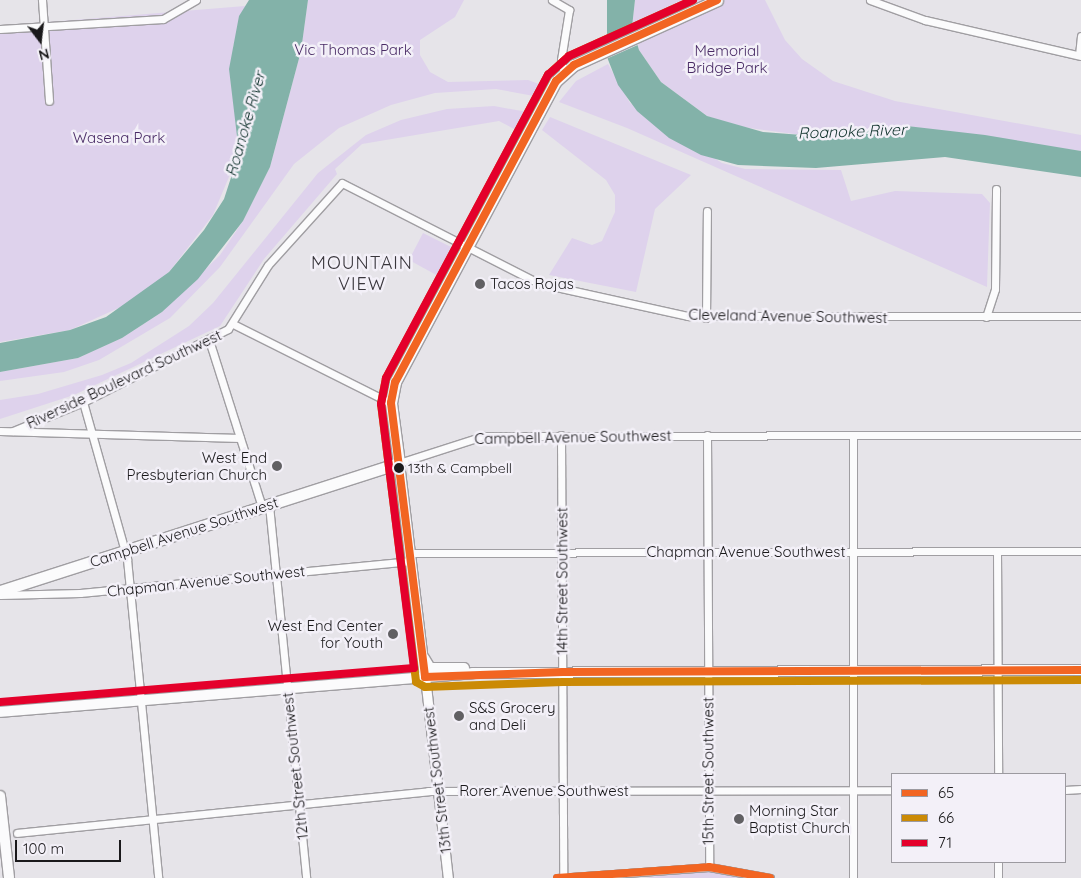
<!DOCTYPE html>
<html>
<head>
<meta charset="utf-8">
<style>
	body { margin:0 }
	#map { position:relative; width:1081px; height:878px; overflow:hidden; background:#e6e4e9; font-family:Quicksand,sans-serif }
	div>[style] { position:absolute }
	.green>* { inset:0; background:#ded2ec }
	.water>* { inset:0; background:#83b2a9 }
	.pier>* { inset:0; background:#e6e4e9 }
	.roads { filter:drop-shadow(1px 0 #a09ea2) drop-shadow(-1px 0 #a09ea2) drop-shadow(0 1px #a09ea2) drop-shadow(0 -1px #a09ea2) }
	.minor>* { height:7px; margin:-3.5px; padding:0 3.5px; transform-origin:3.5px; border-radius:3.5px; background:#fbfbfc }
	.tertiary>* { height:9px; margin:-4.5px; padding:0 4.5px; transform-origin:4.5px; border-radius:4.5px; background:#fbfbfc }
	.secondary>* { height:10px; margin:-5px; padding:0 5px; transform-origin:5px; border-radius:5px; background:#fbfbfc }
	.primary>* { height:11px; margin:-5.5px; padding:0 5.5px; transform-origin:5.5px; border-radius:5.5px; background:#fbfbfc }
	.bus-1>* { height:8px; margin:-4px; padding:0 4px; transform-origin:4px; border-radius:4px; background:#f26522 }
	.bus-2>* { height:8px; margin:-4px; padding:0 4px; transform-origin:4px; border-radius:4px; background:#cb8a05 }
	.bus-3>* { height:8px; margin:-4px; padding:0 4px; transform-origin:4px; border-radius:4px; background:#e4002b }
	.dots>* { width:14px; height:14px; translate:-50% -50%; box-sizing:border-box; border:2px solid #f3f0f8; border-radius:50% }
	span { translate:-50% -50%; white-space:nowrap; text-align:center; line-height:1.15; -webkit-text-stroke:5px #f3f0f8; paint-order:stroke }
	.bus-label { font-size:14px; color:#1a191b }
	.left { translate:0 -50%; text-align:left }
	.park-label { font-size:15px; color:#492b65 }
	.poi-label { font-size:15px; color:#1a191b }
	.right { translate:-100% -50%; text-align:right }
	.street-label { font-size:15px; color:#1a191b }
	.water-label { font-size:16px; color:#10322c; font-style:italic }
	.quarter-label { font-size:18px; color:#39363c; letter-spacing:1px }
	.legend { position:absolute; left:891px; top:773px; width:175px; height:90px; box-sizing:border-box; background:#f3f0f8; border:1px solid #9c9aa0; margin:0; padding:6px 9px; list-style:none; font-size:15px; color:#1a191b }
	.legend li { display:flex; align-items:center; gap:10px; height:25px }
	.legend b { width:25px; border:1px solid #9c9aa0 }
	.north { position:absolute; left:15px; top:15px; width:50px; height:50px; -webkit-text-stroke:4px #f3f0f8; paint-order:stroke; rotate:165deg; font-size:14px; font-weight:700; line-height:20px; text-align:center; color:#1a191b }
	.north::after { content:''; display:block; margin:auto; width:18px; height:22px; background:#1a191b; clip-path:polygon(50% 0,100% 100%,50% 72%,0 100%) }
	.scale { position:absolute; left:15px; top:840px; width:106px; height:22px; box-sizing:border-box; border:2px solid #1a191b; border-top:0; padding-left:6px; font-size:15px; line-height:18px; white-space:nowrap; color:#1a191b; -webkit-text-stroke:4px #f3f0f8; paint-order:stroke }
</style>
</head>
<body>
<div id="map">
	<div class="green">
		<div style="clip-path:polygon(308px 0,464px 0,455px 17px,420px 40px,420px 55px,430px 72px,448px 82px,528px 80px,539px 84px,534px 96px,496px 89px,435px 93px,391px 105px,339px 128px,294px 164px,220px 267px,170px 318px,99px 360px,64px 372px,0 381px,0 372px,78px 358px,122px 338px,162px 312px,220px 255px,243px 221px,270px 167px,301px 51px)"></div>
		<div style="clip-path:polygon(635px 0,765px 0,785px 40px,802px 59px,833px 81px,895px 101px,1081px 135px,1081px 151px,907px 126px,802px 135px,735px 126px,707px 116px,661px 82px,639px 50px,632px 27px)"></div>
		<div style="clip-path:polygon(245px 6px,233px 47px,239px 153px,213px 215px,169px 272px,134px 301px,70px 330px,0 342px,0 26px)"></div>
		<div style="clip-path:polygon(608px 64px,630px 103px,722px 163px,745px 169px,841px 170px,851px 201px,895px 191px,982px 194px,990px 203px,987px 287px,627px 128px,559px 102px,576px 81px)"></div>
		<div style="clip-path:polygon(494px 106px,527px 112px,516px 130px,499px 121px,362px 144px,335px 169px,337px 174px,264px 259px,220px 326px,74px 395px,0 419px,0 400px,38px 394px,102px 375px,131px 363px,189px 326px,213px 303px,318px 173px,366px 135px,401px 120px,447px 109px)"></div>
		<div style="clip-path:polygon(550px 117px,691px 175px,655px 209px,636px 292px,549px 275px,572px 238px,592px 245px,602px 241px,615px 212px,615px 195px,606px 180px,542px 130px)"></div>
		<div style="clip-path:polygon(423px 233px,455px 249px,440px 277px,409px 260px)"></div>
		<div style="clip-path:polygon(709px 867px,770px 878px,646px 878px)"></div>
	</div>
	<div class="water">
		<div style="clip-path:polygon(249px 0,308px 0,301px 51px,270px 167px,243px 221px,198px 279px,162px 312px,122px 338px,78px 358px,0 372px,0 343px,70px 330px,106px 317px,169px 272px,204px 230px,224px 199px,239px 153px,229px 69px,239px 16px)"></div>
		<div style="clip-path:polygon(607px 0,635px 0,632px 27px,639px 50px,661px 82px,707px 116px,763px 132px,802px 135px,907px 126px,985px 135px,1081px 151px,1081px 177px,945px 157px,816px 168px,738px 165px,701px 155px,669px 138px,637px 111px,618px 85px,607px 57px)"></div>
	</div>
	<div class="pier">
		<div style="clip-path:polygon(635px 26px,640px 44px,606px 59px,604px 40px)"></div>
	</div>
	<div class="roads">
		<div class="minor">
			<div style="left:42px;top:0;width:101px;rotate:86deg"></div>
			<div style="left:552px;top:0;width:20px;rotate:30deg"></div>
			<div style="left:569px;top:10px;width:51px;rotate:99.1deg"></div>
			<div style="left:561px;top:60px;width:13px;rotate:77deg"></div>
			<div style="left:870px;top:0;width:59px;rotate:20deg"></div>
			<div style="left:925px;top:20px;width:160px;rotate:13deg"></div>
			<div style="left:0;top:29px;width:163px;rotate:-3.5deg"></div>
			<div style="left:163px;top:19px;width:38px;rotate:-30deg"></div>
			<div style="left:1079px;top:55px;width:19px;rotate:-84deg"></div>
			<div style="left:986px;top:317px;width:29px;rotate:-72deg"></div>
			<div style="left:995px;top:289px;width:100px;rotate:-89.4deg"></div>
			<div style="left:706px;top:318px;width:107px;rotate:-89.5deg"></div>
			<div style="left:233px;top:324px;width:177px;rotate:26.6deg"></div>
			<div style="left:209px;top:340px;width:175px;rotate:72.4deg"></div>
			<div style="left:83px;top:402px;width:163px;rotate:74.3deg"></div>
			<div style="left:127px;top:559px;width:321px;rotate:84.4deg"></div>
			<div style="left:0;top:431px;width:240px;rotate:1.7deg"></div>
			<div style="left:13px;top:431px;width:76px;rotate:-22.5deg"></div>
			<div style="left:83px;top:402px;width:162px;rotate:-26.7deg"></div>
			<div style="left:228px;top:329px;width:75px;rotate:-58deg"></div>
			<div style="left:268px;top:265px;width:110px;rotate:-47.9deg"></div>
			<div style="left:342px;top:183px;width:220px;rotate:27deg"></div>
			<div style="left:538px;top:283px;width:154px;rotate:12.4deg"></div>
			<div style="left:688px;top:316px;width:393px"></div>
			<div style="left:561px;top:435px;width:443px;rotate:89.7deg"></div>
			<div style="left:707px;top:435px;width:432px;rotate:89.7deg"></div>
			<div style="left:853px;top:436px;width:442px;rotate:90deg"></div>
			<div style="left:399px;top:463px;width:88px;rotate:-17.8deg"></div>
			<div style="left:483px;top:436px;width:598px;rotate:-0.1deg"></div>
			<div style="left:269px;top:505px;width:375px;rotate:84.3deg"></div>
			<div style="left:997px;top:551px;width:223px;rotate:89.7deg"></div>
			<div style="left:410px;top:553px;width:671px;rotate:-0.17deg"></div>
			<div style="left:0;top:595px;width:80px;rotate:-1.4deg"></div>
			<div style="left:80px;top:593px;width:333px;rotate:-5.5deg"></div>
			<div style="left:1065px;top:790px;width:16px;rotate:-4deg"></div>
			<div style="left:17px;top:833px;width:413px;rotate:-5.8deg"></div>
			<div style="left:428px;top:791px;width:464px;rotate:-0.1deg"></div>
			<div style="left:998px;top:862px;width:16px;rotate:90deg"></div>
			<div style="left:557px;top:878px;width:152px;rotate:-4.1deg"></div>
			<div style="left:709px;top:867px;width:62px;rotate:10.2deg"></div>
		</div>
		<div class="tertiary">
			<div style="left:425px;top:677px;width:202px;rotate:83.5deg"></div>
		</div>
		<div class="secondary">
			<div style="left:399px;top:463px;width:216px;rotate:83.1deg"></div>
			<div style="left:424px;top:658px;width:12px;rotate:59deg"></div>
			<div style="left:430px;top:668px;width:34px"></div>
			<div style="left:0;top:712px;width:475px;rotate:-4.7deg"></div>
			<div style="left:473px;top:673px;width:608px;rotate:-0.28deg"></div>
			<div style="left:0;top:796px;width:82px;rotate:83.7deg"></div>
		</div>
		<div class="primary">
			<div style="left:0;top:591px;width:419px;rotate:-17.8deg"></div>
			<div style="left:399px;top:463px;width:61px;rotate:-97.6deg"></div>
			<div style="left:391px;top:403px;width:21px;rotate:-79deg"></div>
			<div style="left:395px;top:382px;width:341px;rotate:-61.9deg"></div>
			<div style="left:556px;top:81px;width:24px;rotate:-42deg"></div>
			<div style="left:574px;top:65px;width:157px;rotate:-24.4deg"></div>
		</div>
	</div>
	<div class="bus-1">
		<div style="left:717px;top:0;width:157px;rotate:155.6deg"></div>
		<div style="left:574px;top:65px;width:24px;rotate:138deg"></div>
		<div style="left:556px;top:81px;width:341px;rotate:118.1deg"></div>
		<div style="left:395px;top:382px;width:21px;rotate:101deg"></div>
		<div style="left:391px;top:403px;width:276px;rotate:82.9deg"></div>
		<div style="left:425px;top:677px;width:138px;rotate:-2.1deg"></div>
		<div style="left:563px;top:672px;width:518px;rotate:-0.22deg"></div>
		<div style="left:557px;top:878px;width:152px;rotate:-4.1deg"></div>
		<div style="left:709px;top:867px;width:62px;rotate:10.2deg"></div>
	</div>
	<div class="bus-2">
		<div style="left:693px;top:0;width:136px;rotate:155.7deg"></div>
		<div style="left:569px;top:56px;width:28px;rotate:138deg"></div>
		<div style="left:548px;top:75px;width:344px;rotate:118.1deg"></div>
		<div style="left:386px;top:378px;width:26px;rotate:101deg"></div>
		<div style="left:381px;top:404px;width:280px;rotate:82.8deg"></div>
		<div style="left:416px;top:682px;width:10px;rotate:29deg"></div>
		<div style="left:425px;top:687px;width:138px;rotate:-2.1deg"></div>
		<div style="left:563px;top:682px;width:518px;rotate:-0.22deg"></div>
	</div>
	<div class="bus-3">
		<div style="left:0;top:702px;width:415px;rotate:-4.7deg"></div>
		<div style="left:414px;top:668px;width:266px;rotate:-97.1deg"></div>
		<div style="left:381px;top:404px;width:26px;rotate:-79deg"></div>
		<div style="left:386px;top:378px;width:344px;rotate:-61.9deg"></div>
		<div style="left:548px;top:75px;width:28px;rotate:-42deg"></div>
		<div style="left:569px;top:56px;width:136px;rotate:-24.3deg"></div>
	</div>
	<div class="dots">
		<div style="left:480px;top:284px;background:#616063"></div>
		<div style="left:277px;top:466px;background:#616063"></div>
		<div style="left:399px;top:468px;background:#1a191b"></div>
		<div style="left:393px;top:634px;background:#616063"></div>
		<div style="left:459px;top:716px;background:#616063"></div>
		<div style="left:739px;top:819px;background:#616063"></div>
	</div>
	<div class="bus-label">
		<span class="left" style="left:408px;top:468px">13th &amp; Campbell</span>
	</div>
	<div class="park-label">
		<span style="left:353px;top:50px">Vic Thomas Park</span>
		<span style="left:727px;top:59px">Memorial<br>Bridge Park</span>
		<span style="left:119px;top:138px">Wasena Park</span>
	</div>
	<div class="poi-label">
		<span class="left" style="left:490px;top:284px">Tacos Rojas</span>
		<span class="right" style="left:267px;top:466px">West End<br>Presbyterian Church</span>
		<span class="right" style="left:383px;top:634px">West End Center<br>for Youth</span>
		<span class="left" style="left:469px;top:716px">S&amp;S Grocery<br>and Deli</span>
		<span class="left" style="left:749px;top:819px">Morning Star<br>Baptist Church</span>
	</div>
	<div class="street-label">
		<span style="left:788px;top:316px;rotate:1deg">Cleveland Avenue Southwest</span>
		<span style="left:124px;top:379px;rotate:-25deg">Riverside Boulevard Southwest</span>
		<span style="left:573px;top:437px;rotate:-1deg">Campbell Avenue Southwest</span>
		<span style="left:184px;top:532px;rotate:-18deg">Campbell Avenue Southwest</span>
		<span style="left:746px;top:552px">Chapman Avenue Southwest</span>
		<span style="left:206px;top:581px;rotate:-6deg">Chapman Avenue Southwest</span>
		<span style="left:562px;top:581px;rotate:-90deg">14th Street Southwest</span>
		<span style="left:295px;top:766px;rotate:-96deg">12th Street Southwest</span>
		<span style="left:708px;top:771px;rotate:-90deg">15th Street Southwest</span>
		<span style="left:437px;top:780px;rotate:-97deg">13th Street Southwest</span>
		<span style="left:544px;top:791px">Rorer Avenue Southwest</span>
	</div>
	<div class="water-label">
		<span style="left:245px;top:124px;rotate:-74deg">Roanoke River</span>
		<span style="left:852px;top:131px;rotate:-2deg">Roanoke River</span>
	</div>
	<div class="quarter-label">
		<span style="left:362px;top:274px">MOUNTAIN<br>VIEW</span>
	</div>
	<ul class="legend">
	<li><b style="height:6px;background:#f26522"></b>65</li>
	<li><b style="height:6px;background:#cb8a05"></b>66</li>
	<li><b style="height:6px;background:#e4002b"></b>71</li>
	</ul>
	<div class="north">N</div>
	<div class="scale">100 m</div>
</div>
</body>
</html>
